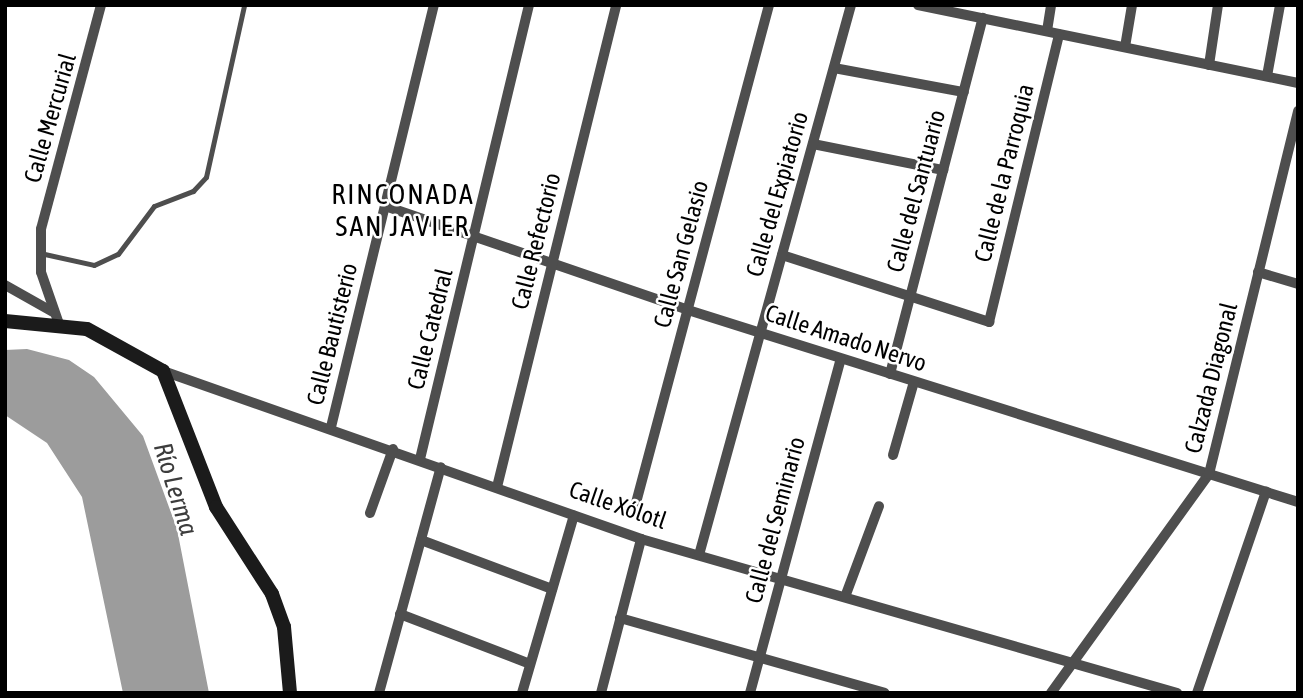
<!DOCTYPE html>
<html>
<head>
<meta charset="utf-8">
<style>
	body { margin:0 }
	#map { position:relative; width:1303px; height:698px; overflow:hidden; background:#fff; font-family:"Asap Condensed",sans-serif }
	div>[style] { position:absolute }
	.water>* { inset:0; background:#9c9c9c }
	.lane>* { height:5px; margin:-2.5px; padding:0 2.5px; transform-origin:2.5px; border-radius:2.5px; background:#4e4e4e }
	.street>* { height:10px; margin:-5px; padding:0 5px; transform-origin:5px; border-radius:5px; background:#4e4e4e }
	.secondary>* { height:14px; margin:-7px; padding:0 7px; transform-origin:7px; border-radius:7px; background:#1b1b1b }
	span { translate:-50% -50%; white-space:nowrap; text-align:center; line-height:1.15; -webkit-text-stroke:5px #fff; paint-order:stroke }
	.street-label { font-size:24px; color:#000 }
	.water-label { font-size:26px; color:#3d3d3d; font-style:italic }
	.quarter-label { font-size:28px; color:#000; letter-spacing:2px }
	.frame { position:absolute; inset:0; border:7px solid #000; pointer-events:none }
</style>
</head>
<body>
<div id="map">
	<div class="water">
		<div style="clip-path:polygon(27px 349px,69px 360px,94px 377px,143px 436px,177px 529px,209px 693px,123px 693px,82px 497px,47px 443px,5px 415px,5px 350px)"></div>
	</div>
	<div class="lane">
		<div style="left:40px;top:253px;width:55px;rotate:12.5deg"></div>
		<div style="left:94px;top:265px;width:26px;rotate:-25deg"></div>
		<div style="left:118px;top:254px;width:60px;rotate:-53.1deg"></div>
		<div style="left:154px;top:206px;width:42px;rotate:-21deg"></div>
		<div style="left:193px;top:191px;width:19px;rotate:-47deg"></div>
		<div style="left:206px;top:177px;width:176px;rotate:-77.5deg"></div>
	</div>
	<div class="street">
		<div style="left:918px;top:5px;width:388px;rotate:11.6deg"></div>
		<div style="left:1047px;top:31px;width:26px;rotate:-81deg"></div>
		<div style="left:1125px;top:47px;width:43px;rotate:-80.5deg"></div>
		<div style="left:1209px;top:65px;width:61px;rotate:-81.5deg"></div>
		<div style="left:834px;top:68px;width:132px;rotate:10.5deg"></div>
		<div style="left:1267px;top:76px;width:72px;rotate:-79.6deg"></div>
		<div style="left:813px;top:144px;width:133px;rotate:11.3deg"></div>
		<div style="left:385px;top:206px;width:320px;rotate:18.9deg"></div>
		<div style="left:688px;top:310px;width:640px;rotate:17.47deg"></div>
		<div style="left:782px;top:255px;width:218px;rotate:17.9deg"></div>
		<div style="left:989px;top:322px;width:296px;rotate:-76.3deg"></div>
		<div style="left:1258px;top:272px;width:42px;rotate:16.7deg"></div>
		<div style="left:5px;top:285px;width:55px;rotate:29.4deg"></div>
		<div style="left:59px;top:324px;width:55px;rotate:-109.1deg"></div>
		<div style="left:41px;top:272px;width:43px;rotate:-90deg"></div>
		<div style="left:41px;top:229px;width:232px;rotate:-75deg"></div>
		<div style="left:163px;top:371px;width:507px;rotate:19.36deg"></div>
		<div style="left:641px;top:539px;width:558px;rotate:16.03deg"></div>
		<div style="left:890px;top:374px;width:368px;rotate:-75.4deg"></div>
		<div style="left:331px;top:427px;width:434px;rotate:-76.3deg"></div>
		<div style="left:893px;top:455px;width:76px;rotate:-74deg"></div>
		<div style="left:420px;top:459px;width:467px;rotate:-76.5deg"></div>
		<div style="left:497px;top:487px;width:496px;rotate:-76.1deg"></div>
		<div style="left:370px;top:513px;width:68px;rotate:-70.2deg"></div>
		<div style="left:633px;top:514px;width:527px;rotate:-75.04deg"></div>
		<div style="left:421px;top:540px;width:140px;rotate:20.5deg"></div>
		<div style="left:699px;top:555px;width:571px;rotate:-74.55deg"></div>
		<div style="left:845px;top:597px;width:97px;rotate:-69.5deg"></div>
		<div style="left:400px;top:614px;width:139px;rotate:21deg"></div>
		<div style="left:620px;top:618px;width:275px;rotate:15.8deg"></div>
		<div style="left:379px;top:693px;width:234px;rotate:-74.7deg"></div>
		<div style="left:522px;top:693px;width:185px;rotate:-73.7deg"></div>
		<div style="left:601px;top:693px;width:159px;rotate:-75.4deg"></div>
		<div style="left:750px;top:693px;width:346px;rotate:-74.8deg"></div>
		<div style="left:1051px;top:693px;width:270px;rotate:-54.2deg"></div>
		<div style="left:1209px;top:474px;width:374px;rotate:-76.2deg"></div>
		<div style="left:1197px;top:693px;width:213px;rotate:-71.1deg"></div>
	</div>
	<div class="secondary">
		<div style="left:5px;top:321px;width:82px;rotate:5.6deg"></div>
		<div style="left:87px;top:329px;width:87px;rotate:28.9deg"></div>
		<div style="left:163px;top:371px;width:146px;rotate:68.7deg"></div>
		<div style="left:216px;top:507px;width:103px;rotate:57.2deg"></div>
		<div style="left:272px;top:594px;width:35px;rotate:70deg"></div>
		<div style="left:284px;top:627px;width:66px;rotate:84.8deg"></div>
	</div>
	<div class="street-label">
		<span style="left:50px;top:118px;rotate:-74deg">Calle Mercurial</span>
		<span style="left:1004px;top:173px;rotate:-76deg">Calle de la Parroquia</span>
		<span style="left:916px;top:191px;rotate:-75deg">Calle del Santuario</span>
		<span style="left:777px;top:194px;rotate:-74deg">Calle del Expiatorio</span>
		<span style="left:536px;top:241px;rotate:-76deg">Calle Refectorio</span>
		<span style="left:681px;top:254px;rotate:-75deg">Calle San Gelasio</span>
		<span style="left:430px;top:329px;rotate:-76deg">Calle Catedral</span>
		<span style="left:332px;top:334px;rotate:-76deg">Calle Bautisterio</span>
		<span style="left:846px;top:338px;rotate:18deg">Calle Amado Nervo</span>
		<span style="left:1211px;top:378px;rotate:-76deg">Calzada Diagonal</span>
		<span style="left:618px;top:505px;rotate:19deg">Calle Xólotl</span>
		<span style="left:775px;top:520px;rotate:-75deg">Calle del Seminario</span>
	</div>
	<div class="water-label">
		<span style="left:175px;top:489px;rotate:73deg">Río Lerma</span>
	</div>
	<div class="quarter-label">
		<span style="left:403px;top:210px">RINCONADA<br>SAN JAVIER</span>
	</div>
	<div class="frame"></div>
</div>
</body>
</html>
